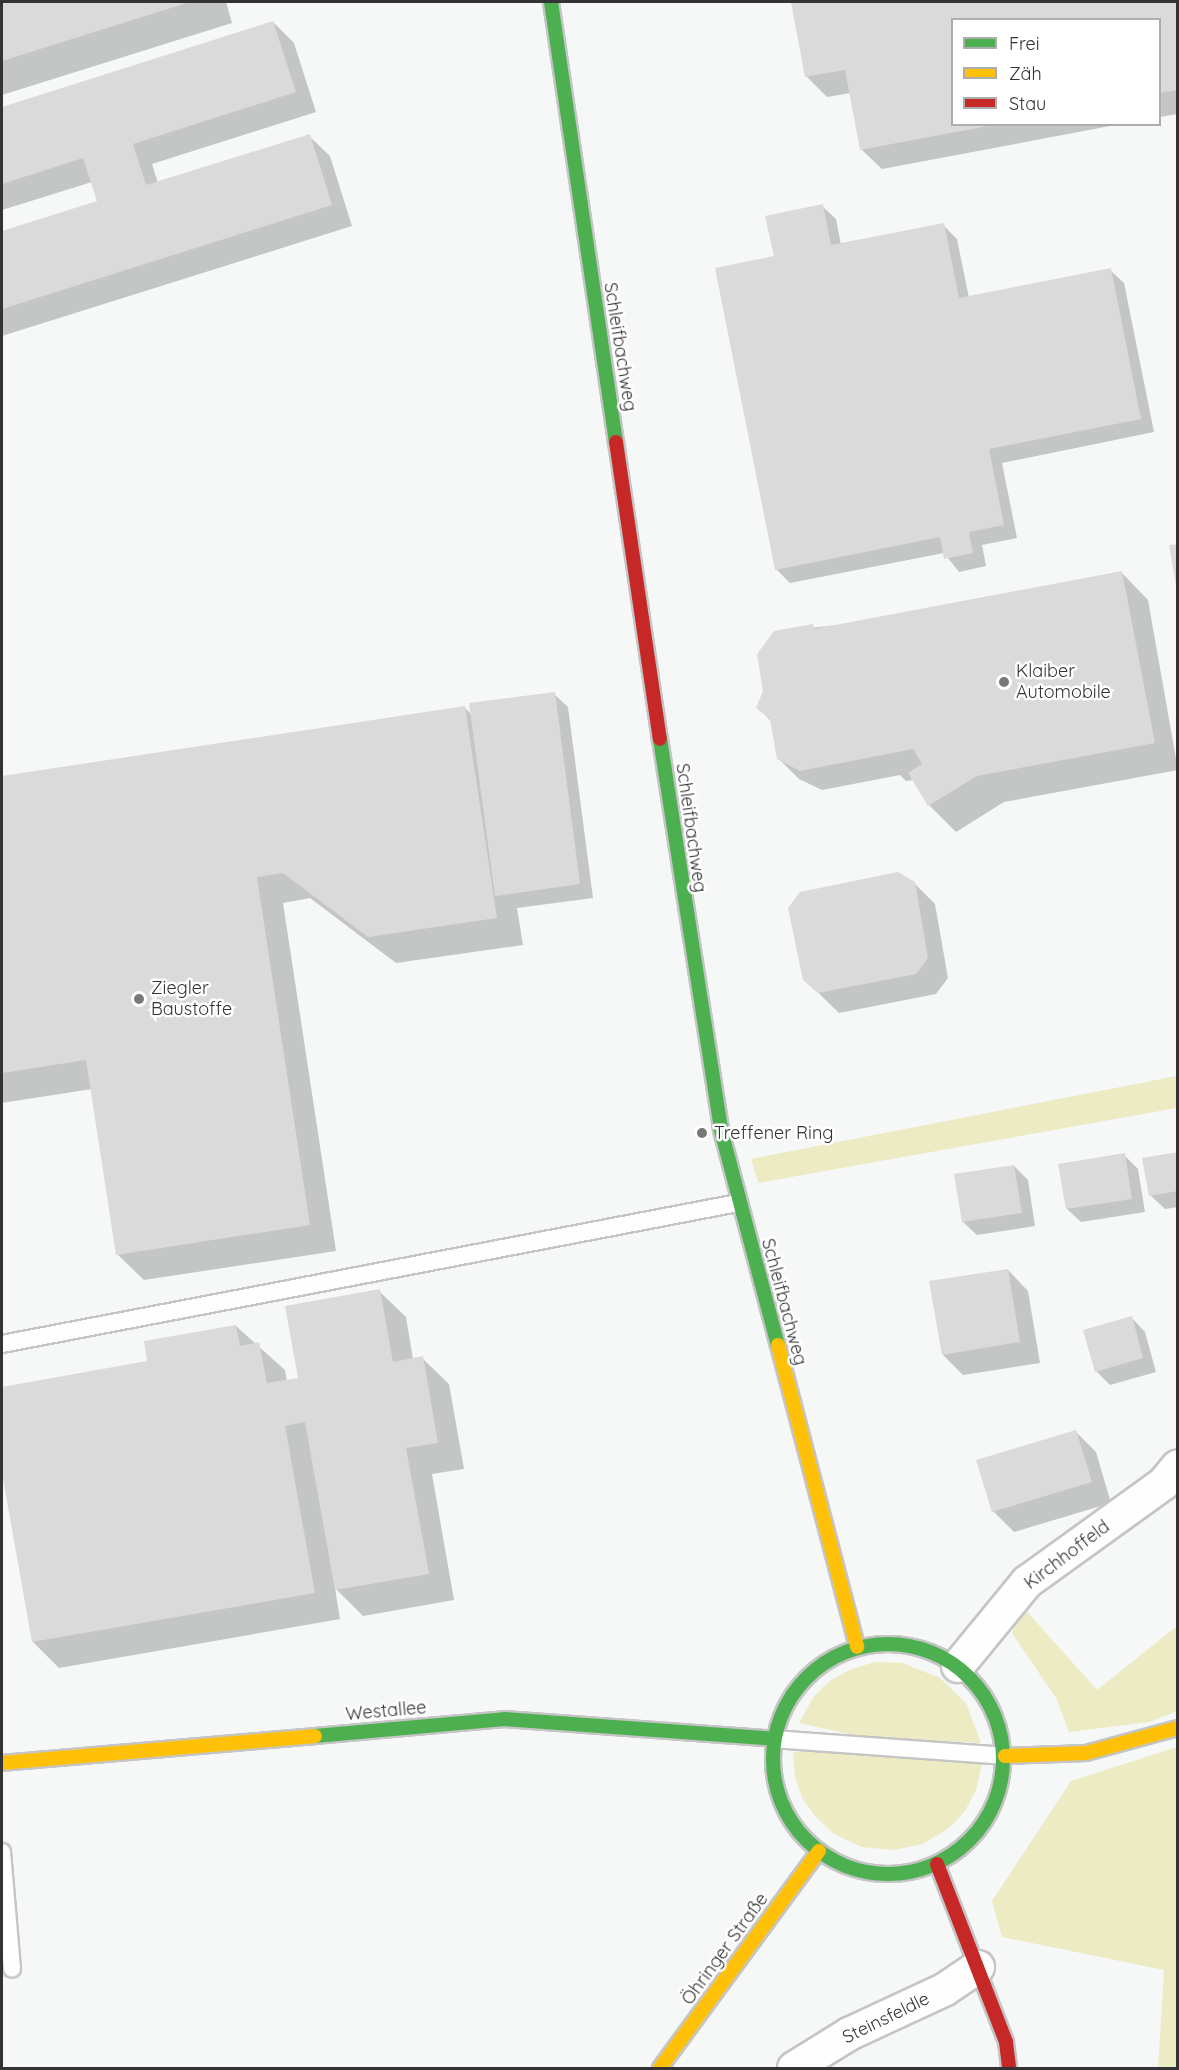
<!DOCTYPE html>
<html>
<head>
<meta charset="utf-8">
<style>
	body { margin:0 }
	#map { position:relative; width:1179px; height:2070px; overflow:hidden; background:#f6f7f7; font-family:Quicksand,sans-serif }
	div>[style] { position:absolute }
	.green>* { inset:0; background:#edebc3 }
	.shadow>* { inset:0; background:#0003 }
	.building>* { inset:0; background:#d9dad9 }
	.roads { filter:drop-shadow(2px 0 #c4c5c4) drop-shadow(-2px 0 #c4c5c4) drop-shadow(0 2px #c4c5c4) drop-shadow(0 -2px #c4c5c4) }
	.lane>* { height:16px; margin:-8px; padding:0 8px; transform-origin:8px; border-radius:8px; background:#fefefe }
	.street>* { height:32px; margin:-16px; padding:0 16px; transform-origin:16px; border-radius:16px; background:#fefefe }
	.fast>* { height:14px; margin:-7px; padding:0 7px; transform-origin:7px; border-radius:7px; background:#4caf50 }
	.fast>.ring { margin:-7px; padding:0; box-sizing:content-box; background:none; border:14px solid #4caf50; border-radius:50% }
	.slow>* { height:14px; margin:-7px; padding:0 7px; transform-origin:7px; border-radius:7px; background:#ffc107 }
	.jam>* { height:14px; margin:-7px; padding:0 7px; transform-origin:7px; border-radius:7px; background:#c62828 }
	.dots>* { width:16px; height:16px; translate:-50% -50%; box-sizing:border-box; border:3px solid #fff; border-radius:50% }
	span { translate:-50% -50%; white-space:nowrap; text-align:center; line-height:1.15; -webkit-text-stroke:5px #fff; paint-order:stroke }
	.street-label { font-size:18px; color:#323332 }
	.poi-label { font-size:18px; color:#323332 }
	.left { translate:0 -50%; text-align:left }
	.frame { position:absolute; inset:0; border:3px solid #323332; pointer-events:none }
	.legend { position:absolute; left:951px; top:18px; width:210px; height:108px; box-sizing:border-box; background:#fff; border:2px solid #adadad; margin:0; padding:8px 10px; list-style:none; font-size:18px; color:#323332 }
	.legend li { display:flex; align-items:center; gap:12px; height:30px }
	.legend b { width:30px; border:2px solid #adadad }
</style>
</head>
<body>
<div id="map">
	<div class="green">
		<div style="clip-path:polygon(1177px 1076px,1177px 1108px,758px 1183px,751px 1159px)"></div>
		<div style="clip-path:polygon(1022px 1606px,1097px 1690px,1177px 1626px,1177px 1711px,1150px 1722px,1069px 1732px,1056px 1698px,1012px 1633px)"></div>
		<div style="clip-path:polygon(875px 1662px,902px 1663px,940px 1678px,966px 1703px,981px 1743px,867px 1738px,799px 1723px,814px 1696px,830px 1681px,849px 1670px)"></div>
		<div style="clip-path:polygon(1177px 1747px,1177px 2068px,1158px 2068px,1164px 1970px,1002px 1937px,992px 1901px,1071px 1781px)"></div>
		<div style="clip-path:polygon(805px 1750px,961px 1761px,982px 1764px,976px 1790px,965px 1811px,949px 1828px,923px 1844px,893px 1850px,862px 1847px,834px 1834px,816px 1817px,802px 1798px,795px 1776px,793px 1753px)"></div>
	</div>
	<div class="shadow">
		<div style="clip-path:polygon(2px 2px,226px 2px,232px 23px,2px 95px)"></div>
		<div style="clip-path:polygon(793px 2px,1178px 2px,1178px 114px,1160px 117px,1160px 20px,952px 20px,952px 124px,1121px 124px,882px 169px,861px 149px,851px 93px,827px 97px,807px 77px)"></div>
		<div style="clip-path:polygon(273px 22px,294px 43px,316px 112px,152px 164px,158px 183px,309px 136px,330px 156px,352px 226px,2px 336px,2px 233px,99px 202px,92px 182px,2px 210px,2px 108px)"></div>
		<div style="clip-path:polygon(822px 206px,836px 219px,841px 245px,943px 225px,957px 239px,969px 298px,1110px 270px,1124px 283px,1154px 432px,1002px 463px,1017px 538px,982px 545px,986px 566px,959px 572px,944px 553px,790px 583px,776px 569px,775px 257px)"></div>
		<div style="clip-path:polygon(1122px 573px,1148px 600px,1178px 770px,1004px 802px,956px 832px,929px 805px,914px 780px,906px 781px,900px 775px,822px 790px,799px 779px,778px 758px,772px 722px,758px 708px,765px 692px,775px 632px,855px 623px)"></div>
		<div style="clip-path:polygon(554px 694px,568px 707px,593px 898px,517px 908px,523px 945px,396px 963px,310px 898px,283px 903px,336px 1251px,144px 1280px,117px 1254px,92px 1089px,2px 1103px,2px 777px,464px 707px,472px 715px)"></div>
		<div style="clip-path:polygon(914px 883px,935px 904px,948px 978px,936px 994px,839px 1013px,804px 979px)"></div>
		<div style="clip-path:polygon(1178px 1153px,1178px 1207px,1165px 1209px,1151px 1196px)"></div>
		<div style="clip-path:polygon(1124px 1155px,1138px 1169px,1145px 1212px,1081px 1222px,1067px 1209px)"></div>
		<div style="clip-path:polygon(1014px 1166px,1028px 1180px,1035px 1226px,977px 1235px,963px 1222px)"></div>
		<div style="clip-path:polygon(1008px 1270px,1028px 1291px,1040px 1363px,963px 1375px,943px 1355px)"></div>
		<div style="clip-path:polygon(379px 1291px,406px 1317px,413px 1359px,422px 1358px,449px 1384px,464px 1469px,432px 1474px,454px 1600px,363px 1616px,335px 1588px,340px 1619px,59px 1668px,33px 1642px,2px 1465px,2px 1389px,149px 1362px,236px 1326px,285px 1370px,287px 1381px,299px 1379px)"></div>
		<div style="clip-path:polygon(1132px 1318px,1145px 1332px,1156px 1372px,1110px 1385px,1096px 1371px)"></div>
		<div style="clip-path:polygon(1075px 1431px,1096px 1452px,1111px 1503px,1014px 1532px,993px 1511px)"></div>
	</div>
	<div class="building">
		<div style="clip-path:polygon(2px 2px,190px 2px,2px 61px)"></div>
		<div style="clip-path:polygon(791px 2px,1178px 2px,1178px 90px,1160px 93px,1160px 20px,952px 20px,952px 124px,988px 126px,860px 150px,845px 70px,805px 77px)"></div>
		<div style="clip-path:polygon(273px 21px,296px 92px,133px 144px,146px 185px,310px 134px,332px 205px,2px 309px,2px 231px,97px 201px,83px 158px,2px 184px,2px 107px)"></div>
		<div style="clip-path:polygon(823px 204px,831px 245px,944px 223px,959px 298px,1111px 268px,1141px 419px,989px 449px,1004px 525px,969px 532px,973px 553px,944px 559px,940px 537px,775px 570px,715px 268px,774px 256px,765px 216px)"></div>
		<div style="clip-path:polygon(1178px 544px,1178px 585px,1176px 585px,1169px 545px)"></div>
		<div style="clip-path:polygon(1122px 571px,1155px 743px,977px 776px,928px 806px,908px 773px,922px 764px,913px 749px,800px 771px,777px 759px,770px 719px,756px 708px,763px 691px,757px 654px,774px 631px,813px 624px,814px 629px)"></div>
		<div style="clip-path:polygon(555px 692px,580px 884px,495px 896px,469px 703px)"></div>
		<div style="clip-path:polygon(465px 706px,497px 918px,368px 937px,283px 873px,257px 877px,310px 1225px,116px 1255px,86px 1060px,2px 1073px,2px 776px)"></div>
		<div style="clip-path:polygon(898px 872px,915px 882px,928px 958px,916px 974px,818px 993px,803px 980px,788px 908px,800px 892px)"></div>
		<div style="clip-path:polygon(1178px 1152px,1178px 1191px,1149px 1196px,1142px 1158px)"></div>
		<div style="clip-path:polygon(1125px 1153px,1132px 1199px,1066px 1209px,1058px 1164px)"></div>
		<div style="clip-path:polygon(1014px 1165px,1022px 1213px,962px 1222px,954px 1174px)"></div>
		<div style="clip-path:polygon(1008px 1269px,1020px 1342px,942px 1355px,929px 1281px)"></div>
		<div style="clip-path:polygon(380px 1289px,393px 1362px,423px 1356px,438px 1443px,406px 1448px,429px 1574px,335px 1590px,305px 1422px,285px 1426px,315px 1593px,32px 1642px,2px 1473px,2px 1387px,147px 1361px,144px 1341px,236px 1325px,240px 1346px,259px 1342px,267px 1383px,298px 1378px,285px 1306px)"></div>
		<div style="clip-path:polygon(1132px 1316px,1143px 1358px,1095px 1372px,1083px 1330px)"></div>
		<div style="clip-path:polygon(1076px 1430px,1092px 1482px,992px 1512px,976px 1460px)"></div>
	</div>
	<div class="roads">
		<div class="lane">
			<div style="left:2px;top:1344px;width:749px;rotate:-10.85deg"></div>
			<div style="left:774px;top:1739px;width:232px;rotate:4.2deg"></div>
			<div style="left:2px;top:1852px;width:117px;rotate:85.1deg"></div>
		</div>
		<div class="street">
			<div style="left:958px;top:1666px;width:109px;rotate:-50.6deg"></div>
			<div style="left:1027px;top:1582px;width:168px;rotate:-35.8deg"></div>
			<div style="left:1163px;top:1484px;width:23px;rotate:-50deg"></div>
			<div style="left:794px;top:2068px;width:65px;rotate:-31.7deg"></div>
			<div style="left:849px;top:2034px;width:105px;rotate:-24.9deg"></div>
			<div style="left:944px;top:1990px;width:41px;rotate:-34.1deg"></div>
		</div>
		<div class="fast">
			<div style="left:551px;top:2px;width:445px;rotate:81.6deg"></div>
			<div style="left:660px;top:739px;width:396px;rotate:81.1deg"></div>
			<div style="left:721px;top:1130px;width:222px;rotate:75.2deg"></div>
			<div class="ring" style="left:773px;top:1644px;width:216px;height:216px"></div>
			<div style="left:315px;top:1736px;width:190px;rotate:-5.1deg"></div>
			<div style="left:504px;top:1719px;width:271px;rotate:4.2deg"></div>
		</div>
		<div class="slow">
			<div style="left:778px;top:1345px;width:312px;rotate:75.3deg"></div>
			<div style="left:1005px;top:1756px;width:81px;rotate:-2.1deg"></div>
			<div style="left:1086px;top:1753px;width:95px;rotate:-15.2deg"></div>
			<div style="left:2px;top:1763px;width:314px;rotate:-4.9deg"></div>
			<div style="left:660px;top:2068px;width:269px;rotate:-53.8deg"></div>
		</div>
		<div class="jam">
			<div style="left:616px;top:442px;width:300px;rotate:81.6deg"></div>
			<div style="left:937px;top:1864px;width:191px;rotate:68.8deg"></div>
			<div style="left:1006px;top:2042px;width:26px;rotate:83deg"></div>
		</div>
	</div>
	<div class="dots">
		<div style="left:1004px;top:682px;background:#777877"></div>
		<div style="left:139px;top:999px;background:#777877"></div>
		<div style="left:702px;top:1133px;background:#777877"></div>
	</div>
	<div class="street-label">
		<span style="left:620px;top:347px;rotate:81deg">Schleifbachweg</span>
		<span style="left:691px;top:828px;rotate:82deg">Schleifbachweg</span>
		<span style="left:784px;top:1302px;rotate:75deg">Schleifbachweg</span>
		<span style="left:1067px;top:1555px;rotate:-37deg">Kirchhoffeld</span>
		<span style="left:386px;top:1711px;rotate:-5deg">Westallee</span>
		<span style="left:725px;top:1949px;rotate:-54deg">Öhringer Straße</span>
		<span style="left:886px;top:2018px;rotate:-26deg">Steinsfeldle</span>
	</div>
	<div class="poi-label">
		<span class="left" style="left:1016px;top:682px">Klaiber<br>Automobile</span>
		<span class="left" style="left:151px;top:999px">Ziegler<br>Baustoffe</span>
		<span class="left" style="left:714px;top:1133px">Treffener Ring</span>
	</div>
	<div class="frame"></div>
	<ul class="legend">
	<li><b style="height:8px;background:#4caf50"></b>Frei</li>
	<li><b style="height:8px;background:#ffc107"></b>Zäh</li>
	<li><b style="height:8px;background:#c62828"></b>Stau</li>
	</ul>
</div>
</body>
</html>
